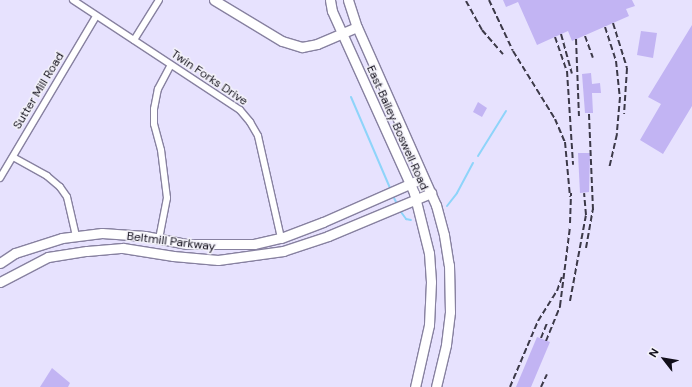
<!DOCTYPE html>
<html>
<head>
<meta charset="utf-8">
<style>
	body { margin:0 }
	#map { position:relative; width:692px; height:387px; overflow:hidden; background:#e7e2fe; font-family:"DM Sans",sans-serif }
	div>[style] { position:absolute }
	.stream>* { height:2px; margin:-1px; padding:0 1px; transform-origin:1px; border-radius:1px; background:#8ed4fa }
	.building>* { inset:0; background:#c2b4f3 }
	.roads { filter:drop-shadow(1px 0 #8781a0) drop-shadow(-1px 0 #8781a0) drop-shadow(0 1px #8781a0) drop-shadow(0 -1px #8781a0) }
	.street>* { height:6px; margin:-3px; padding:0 3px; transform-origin:3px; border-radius:3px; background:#fff }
	.secondary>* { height:9px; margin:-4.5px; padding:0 4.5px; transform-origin:4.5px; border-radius:4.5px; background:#fff }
	.rail>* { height:2px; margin-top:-1px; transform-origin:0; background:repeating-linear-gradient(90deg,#3c3948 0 6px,transparent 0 9px) }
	span { translate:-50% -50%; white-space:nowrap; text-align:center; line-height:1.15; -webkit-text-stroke:3px #f4f3fa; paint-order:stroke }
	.street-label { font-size:12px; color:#110e1a }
	.north { position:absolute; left:644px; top:339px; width:40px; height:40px; -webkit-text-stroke:3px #f4f3fa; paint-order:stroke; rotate:301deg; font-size:11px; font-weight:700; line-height:16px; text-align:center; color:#110e1a }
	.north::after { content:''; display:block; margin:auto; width:14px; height:18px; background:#110e1a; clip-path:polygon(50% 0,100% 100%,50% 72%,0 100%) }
</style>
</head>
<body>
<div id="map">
	<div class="stream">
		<div style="left:351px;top:97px;width:99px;rotate:66.8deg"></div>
		<div style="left:478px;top:156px;width:53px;rotate:-58.1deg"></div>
		<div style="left:393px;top:196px;width:9px;rotate:63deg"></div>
		<div style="left:447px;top:206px;width:16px;rotate:-52deg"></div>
		<div style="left:457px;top:193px;width:34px;rotate:-62deg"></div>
		<div style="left:401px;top:212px;width:9px;rotate:54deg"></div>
		<div style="left:406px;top:219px;width:5px;rotate:11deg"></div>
	</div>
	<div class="building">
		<div style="clip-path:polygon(503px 0,632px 0,635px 6px,626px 9px,629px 16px,572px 41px,568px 31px,537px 45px,518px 2px,506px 7px)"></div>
		<div style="clip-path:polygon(692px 25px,692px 106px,663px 154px,640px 140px,661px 104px,648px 97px)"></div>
		<div style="clip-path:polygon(641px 31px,657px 33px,653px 58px,637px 55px)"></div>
		<div style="clip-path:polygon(591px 73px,592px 84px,600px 83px,601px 93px,592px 93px,593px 113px,585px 113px,582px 74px)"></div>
		<div style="clip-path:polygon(478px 102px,487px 108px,482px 117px,473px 112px)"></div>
		<div style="clip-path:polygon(578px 153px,590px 153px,589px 192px,580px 193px)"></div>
		<div style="clip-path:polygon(537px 337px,550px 342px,531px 387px,516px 387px)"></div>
		<div style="clip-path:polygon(52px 368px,70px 383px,68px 387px,40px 387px)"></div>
	</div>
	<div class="roads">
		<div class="street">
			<div style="left:73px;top:0;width:200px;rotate:33.4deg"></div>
			<div style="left:240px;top:110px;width:16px;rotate:50deg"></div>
			<div style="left:250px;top:122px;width:16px;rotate:60deg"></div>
			<div style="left:258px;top:136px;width:105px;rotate:77.3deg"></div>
			<div style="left:134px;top:40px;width:47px;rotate:-58deg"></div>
			<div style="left:13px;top:157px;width:39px;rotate:29deg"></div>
			<div style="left:47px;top:176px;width:17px;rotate:40deg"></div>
			<div style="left:60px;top:187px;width:12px;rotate:55deg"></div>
			<div style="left:67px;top:197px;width:40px;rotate:77deg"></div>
			<div style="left:0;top:178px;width:188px;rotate:-59.3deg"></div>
			<div style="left:159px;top:239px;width:42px;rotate:-79deg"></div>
			<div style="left:167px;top:198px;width:48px;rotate:-97.1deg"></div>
			<div style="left:161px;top:150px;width:27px;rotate:-105deg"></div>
			<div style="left:154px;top:124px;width:15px;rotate:-90deg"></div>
			<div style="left:154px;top:109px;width:20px;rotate:-79deg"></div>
			<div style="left:158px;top:89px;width:27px;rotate:-62deg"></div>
		</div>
		<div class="secondary">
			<div style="left:214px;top:0;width:79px;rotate:31.1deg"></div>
			<div style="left:282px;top:41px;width:21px;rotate:17deg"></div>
			<div style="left:302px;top:47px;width:15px;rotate:-11deg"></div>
			<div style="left:317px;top:44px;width:43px;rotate:-23deg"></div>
			<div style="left:330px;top:0;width:11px;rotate:80deg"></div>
			<div style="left:332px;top:11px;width:200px;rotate:65.7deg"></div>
			<div style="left:414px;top:193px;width:62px;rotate:76deg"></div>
			<div style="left:429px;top:253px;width:29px;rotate:86deg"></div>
			<div style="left:431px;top:282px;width:43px;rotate:92.7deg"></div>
			<div style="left:429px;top:325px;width:64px;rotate:102.7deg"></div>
			<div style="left:348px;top:0;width:28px;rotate:72deg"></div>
			<div style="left:357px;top:27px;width:195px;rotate:66.1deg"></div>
			<div style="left:436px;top:205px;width:31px;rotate:75deg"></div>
			<div style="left:444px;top:235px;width:30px;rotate:81deg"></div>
			<div style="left:449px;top:265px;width:47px;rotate:88.8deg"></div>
			<div style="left:450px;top:312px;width:33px;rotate:97deg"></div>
			<div style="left:446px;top:345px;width:43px;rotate:103.4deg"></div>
			<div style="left:0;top:263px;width:18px;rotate:-34deg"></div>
			<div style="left:15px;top:253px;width:49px;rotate:-17.7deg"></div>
			<div style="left:62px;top:238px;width:40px;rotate:-7.1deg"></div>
			<div style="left:102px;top:233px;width:43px;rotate:4deg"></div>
			<div style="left:145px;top:236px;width:43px;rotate:10.8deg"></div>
			<div style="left:187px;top:244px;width:67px"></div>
			<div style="left:254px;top:244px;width:28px;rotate:-13deg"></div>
			<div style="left:281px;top:238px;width:45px;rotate:-20.9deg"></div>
			<div style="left:323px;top:222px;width:109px;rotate:-23.7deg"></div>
			<div style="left:0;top:282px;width:54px;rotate:-27.5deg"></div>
			<div style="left:48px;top:257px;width:39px;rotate:-9deg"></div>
			<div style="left:87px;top:251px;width:36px;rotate:-5deg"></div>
			<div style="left:123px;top:248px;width:51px;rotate:9.1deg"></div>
			<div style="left:173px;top:256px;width:45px;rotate:5.1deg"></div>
			<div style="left:218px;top:260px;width:66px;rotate:-7.9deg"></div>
			<div style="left:283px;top:251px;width:47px;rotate:-18.4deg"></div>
			<div style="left:328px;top:236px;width:112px;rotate:-22.7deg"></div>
		</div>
	</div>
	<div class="rail">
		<div style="left:489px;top:0;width:56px;rotate:64.8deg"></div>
		<div style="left:513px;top:51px;width:80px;rotate:58.3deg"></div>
		<div style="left:555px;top:119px;width:25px;rotate:67deg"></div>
		<div style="left:565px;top:142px;width:55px;rotate:84.8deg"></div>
		<div style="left:466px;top:1px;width:33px;rotate:61deg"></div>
		<div style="left:482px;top:30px;width:32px;rotate:49deg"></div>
		<div style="left:613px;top:23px;width:47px;rotate:72.7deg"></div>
		<div style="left:627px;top:68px;width:46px;rotate:93.7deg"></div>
		<div style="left:605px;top:27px;width:36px;rotate:72deg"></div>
		<div style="left:616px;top:61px;width:36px;rotate:84deg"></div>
		<div style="left:620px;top:97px;width:37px;rotate:95deg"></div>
		<div style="left:617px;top:134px;width:35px;rotate:103deg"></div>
		<div style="left:561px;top:34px;width:41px;rotate:74.6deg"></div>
		<div style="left:585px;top:36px;width:23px;rotate:70deg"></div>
		<div style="left:555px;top:37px;width:36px;rotate:71deg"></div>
		<div style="left:567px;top:71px;width:94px;rotate:86.3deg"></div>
		<div style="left:576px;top:39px;width:77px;rotate:87.8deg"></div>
		<div style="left:570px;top:223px;width:30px;rotate:-88deg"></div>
		<div style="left:586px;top:248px;width:39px;rotate:-80deg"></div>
		<div style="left:593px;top:210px;width:97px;rotate:-92.4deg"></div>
		<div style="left:570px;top:301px;width:87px;rotate:-79.5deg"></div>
		<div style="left:586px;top:215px;width:22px;rotate:-95deg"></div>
		<div style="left:541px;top:338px;width:16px;rotate:-68deg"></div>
		<div style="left:546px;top:341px;width:38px;rotate:-68deg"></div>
		<div style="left:560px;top:306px;width:80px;rotate:-82.8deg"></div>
		<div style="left:510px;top:387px;width:72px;rotate:-67deg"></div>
		<div style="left:538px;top:321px;width:36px;rotate:-58deg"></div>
		<div style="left:557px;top:291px;width:18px;rotate:-71deg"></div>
		<div style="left:541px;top:387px;width:14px;rotate:-65deg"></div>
	</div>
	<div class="street-label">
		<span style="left:209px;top:78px;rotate:34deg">Twin Forks Drive</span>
		<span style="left:39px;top:91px;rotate:-59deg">Sutter Mill Road</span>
		<span style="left:397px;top:128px;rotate:66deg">East Bailey Boswell Road</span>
		<span style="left:171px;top:242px;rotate:7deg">Beltmill Parkway</span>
	</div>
	<div class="north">N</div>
</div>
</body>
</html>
